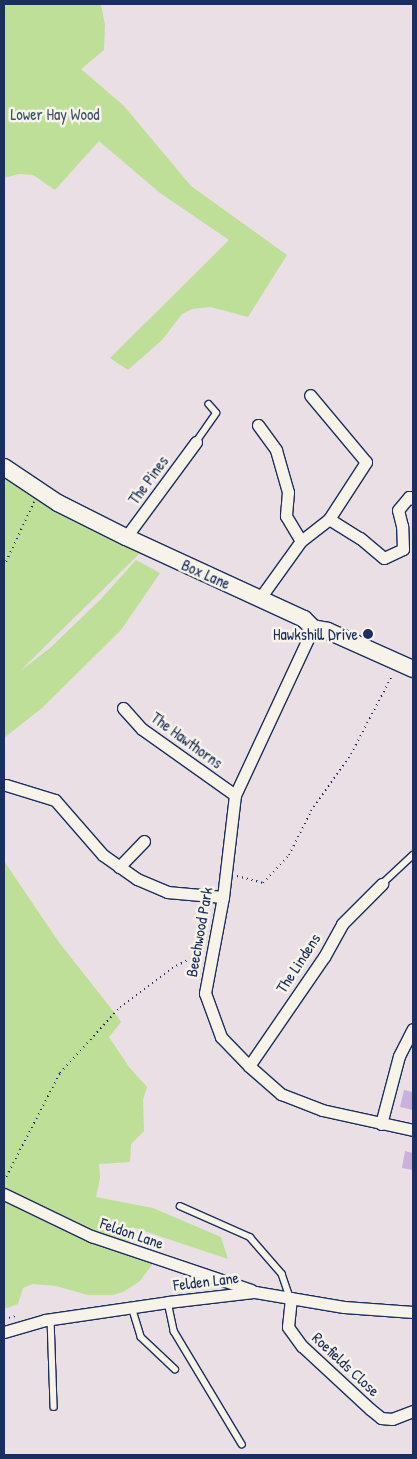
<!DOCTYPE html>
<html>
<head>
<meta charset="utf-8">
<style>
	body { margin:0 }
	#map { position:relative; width:417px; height:1459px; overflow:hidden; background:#eadfe5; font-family:"Patrick Hand",sans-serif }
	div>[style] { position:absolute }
	.green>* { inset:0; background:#bddf98 }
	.building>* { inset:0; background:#cbb0de }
	.path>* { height:2px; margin-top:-1px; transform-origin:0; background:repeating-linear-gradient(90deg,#1b2f5e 0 1px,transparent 0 5px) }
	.roads { filter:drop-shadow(1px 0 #1b2f5e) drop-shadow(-1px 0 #1b2f5e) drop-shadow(0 1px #1b2f5e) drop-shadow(0 -1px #1b2f5e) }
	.lane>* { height:5.5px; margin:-2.75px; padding:0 2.75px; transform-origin:2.75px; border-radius:2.75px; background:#f7f3e8 }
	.street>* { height:11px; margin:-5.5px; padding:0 5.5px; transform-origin:5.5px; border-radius:5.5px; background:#f7f3e8 }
	.secondary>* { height:16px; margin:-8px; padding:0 8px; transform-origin:8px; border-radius:8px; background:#f7f3e8 }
	.dots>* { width:14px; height:14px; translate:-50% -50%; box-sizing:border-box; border:2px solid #f7f3e8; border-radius:50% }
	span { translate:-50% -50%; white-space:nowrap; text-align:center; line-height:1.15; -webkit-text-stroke:5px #f7f3e8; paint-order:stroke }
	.park-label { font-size:16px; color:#3b526a }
	.street-label { font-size:16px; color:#1b2f5e }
	.poi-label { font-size:16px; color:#1b2f5e }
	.right { translate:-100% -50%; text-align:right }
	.frame { position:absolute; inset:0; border:5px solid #1b2f5e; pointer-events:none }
</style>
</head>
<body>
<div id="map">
	<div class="green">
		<div style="clip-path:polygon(4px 4px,101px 4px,105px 25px,104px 50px,81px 69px,124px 106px,191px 186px,287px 255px,248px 317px,211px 307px,192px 309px,182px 314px,162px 340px,128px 370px,110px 358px,229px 240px,160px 193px,99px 141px,55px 190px,33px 175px,19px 174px,4px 178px)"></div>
		<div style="clip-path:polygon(4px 475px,28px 493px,140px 553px,19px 672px,50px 648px,101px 599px,136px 560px,160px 573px,121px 630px,42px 708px,4px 738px)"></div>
		<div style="clip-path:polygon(4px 861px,58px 941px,117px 1016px,121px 1022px,109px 1037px,129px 1067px,147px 1087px,143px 1100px,144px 1131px,131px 1144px,130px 1162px,99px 1164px,100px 1178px,96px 1197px,153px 1208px,221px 1237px,228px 1259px,132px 1227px,131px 1240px,124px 1245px,4px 1192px)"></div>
		<div style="clip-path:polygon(4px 1198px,154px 1262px,140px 1281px,123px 1292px,113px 1295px,88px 1295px,56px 1286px,33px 1284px,23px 1288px,18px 1304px,4px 1309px)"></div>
	</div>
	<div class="building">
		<div style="clip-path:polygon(404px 1090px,413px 1092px,413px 1110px,400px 1107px)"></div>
		<div style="clip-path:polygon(405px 1151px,413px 1153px,413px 1170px,402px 1168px)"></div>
	</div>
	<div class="path">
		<div style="left:4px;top:566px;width:71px;rotate:-64.9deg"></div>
		<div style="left:237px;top:876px;width:27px;rotate:15deg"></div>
		<div style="left:263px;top:883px;width:38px;rotate:-47deg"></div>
		<div style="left:289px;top:855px;width:49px;rotate:-63.4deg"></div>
		<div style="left:311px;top:811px;width:70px;rotate:-54.9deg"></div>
		<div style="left:351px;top:754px;width:88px;rotate:-62.3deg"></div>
		<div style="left:4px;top:1181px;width:122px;rotate:-62.6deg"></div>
		<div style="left:60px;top:1073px;width:89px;rotate:-47.7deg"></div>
		<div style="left:120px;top:1007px;width:65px;rotate:-36.9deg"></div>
		<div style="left:172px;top:968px;width:33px;rotate:-27deg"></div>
		<div style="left:4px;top:1319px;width:12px;rotate:-14deg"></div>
	</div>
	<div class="roads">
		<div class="lane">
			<div style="left:196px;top:442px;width:35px;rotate:-55deg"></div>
			<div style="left:216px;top:413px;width:11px;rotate:-131deg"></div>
			<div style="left:382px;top:884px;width:42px;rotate:-43.1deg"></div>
			<div style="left:180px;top:1206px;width:77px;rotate:23.9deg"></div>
			<div style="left:250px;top:1237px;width:49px;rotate:49.1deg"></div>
			<div style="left:282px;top:1274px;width:24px;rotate:71deg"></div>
			<div style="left:168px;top:1302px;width:30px;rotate:78deg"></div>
			<div style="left:174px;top:1331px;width:132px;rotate:59deg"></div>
			<div style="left:132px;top:1307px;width:31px;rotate:73deg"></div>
			<div style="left:141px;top:1337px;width:47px;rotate:43.3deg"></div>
			<div style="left:51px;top:1319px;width:88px;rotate:88deg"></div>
		</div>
		<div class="street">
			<div style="left:258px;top:425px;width:31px;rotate:54deg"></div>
			<div style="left:276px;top:450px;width:44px;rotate:74.1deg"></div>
			<div style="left:288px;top:492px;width:24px;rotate:95deg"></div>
			<div style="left:286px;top:516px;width:29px;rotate:59deg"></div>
			<div style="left:329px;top:519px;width:36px;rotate:32deg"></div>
			<div style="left:360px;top:538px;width:31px;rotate:40deg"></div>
			<div style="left:384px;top:558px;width:21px;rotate:-25deg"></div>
			<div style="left:126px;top:537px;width:118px;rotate:-53.6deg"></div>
			<div style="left:403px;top:549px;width:23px;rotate:-92deg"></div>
			<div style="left:402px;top:526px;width:16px;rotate:-104deg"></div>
			<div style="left:398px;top:510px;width:17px;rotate:-50deg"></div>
			<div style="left:409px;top:497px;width:4px;rotate:27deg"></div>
			<div style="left:260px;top:598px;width:70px;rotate:-54.3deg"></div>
			<div style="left:301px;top:541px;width:36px;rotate:-38deg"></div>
			<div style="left:329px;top:519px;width:68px;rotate:-57deg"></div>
			<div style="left:366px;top:462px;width:87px;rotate:-129.9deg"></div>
			<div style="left:313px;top:628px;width:184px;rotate:115deg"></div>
			<div style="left:235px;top:795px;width:103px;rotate:96.7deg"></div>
			<div style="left:223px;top:897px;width:98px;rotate:100.6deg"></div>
			<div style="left:205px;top:993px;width:47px;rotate:70deg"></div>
			<div style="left:221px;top:1037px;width:40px;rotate:46deg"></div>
			<div style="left:249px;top:1066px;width:43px;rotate:41.2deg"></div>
			<div style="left:281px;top:1094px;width:44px;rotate:21.3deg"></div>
			<div style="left:322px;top:1110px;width:93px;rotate:12.4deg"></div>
			<div style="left:123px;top:708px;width:28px;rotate:48deg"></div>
			<div style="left:142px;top:729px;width:114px;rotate:35.4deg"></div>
			<div style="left:6px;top:785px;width:51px;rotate:17deg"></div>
			<div style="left:55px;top:800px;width:73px;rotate:48.9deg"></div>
			<div style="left:103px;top:855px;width:42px;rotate:35.2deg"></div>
			<div style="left:137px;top:879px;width:33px;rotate:23deg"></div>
			<div style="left:167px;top:892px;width:56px;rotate:5.1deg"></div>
			<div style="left:119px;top:867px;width:36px;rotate:-46deg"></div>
			<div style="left:249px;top:1066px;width:132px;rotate:-55.5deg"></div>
			<div style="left:324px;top:957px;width:38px;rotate:-61deg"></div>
			<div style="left:342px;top:924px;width:57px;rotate:-45deg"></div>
			<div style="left:381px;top:1124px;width:70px;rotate:-75.2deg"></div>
			<div style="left:399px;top:1056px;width:30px;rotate:-63deg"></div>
			<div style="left:4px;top:1194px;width:97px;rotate:25.8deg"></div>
			<div style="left:91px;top:1236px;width:169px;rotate:18.6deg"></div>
			<div style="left:291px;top:1298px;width:29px;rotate:96deg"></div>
			<div style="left:288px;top:1327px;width:24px;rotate:54deg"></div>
			<div style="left:302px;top:1346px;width:93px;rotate:42.8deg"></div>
			<div style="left:370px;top:1409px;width:14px;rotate:39deg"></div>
			<div style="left:381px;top:1418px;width:11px;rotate:5deg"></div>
			<div style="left:392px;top:1419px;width:22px;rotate:-21deg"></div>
			<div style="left:4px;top:1332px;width:43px;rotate:-16.3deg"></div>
			<div style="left:45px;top:1320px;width:124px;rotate:-8.3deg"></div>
			<div style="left:168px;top:1302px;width:88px;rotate:-6.6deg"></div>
			<div style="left:255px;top:1292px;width:90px;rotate:9.6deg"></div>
			<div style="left:344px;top:1307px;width:69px;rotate:4.1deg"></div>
		</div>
		<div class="secondary">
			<div style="left:4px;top:467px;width:65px;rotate:33.7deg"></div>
			<div style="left:58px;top:503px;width:76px;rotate:26.6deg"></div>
			<div style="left:126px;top:537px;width:196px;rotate:24.7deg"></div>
			<div style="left:304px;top:619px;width:13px;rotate:45deg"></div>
			<div style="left:313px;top:628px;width:15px;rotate:11deg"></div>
			<div style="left:328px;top:631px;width:93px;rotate:24.1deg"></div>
		</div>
	</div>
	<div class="dots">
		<div style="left:368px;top:634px;background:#1b2f5e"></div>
	</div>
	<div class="park-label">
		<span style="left:55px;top:114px">Lower Hay Wood</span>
	</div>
	<div class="street-label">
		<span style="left:148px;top:480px;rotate:-54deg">The Pines</span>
		<span style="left:206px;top:574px;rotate:24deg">Box Lane</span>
		<span style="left:187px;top:740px;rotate:36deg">The Hawthorns</span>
		<span style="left:199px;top:932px;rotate:-80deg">Beechwood Park</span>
		<span style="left:298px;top:963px;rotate:-57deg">The Lindens</span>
		<span style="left:132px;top:1233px;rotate:19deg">Feldon Lane</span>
		<span style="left:206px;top:1281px;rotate:-7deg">Felden Lane</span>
		<span style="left:346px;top:1364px;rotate:43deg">Roefields Close</span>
	</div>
	<div class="poi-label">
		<span class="right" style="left:358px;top:634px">Hawkshill Drive</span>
	</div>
	<div class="frame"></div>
</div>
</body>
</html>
